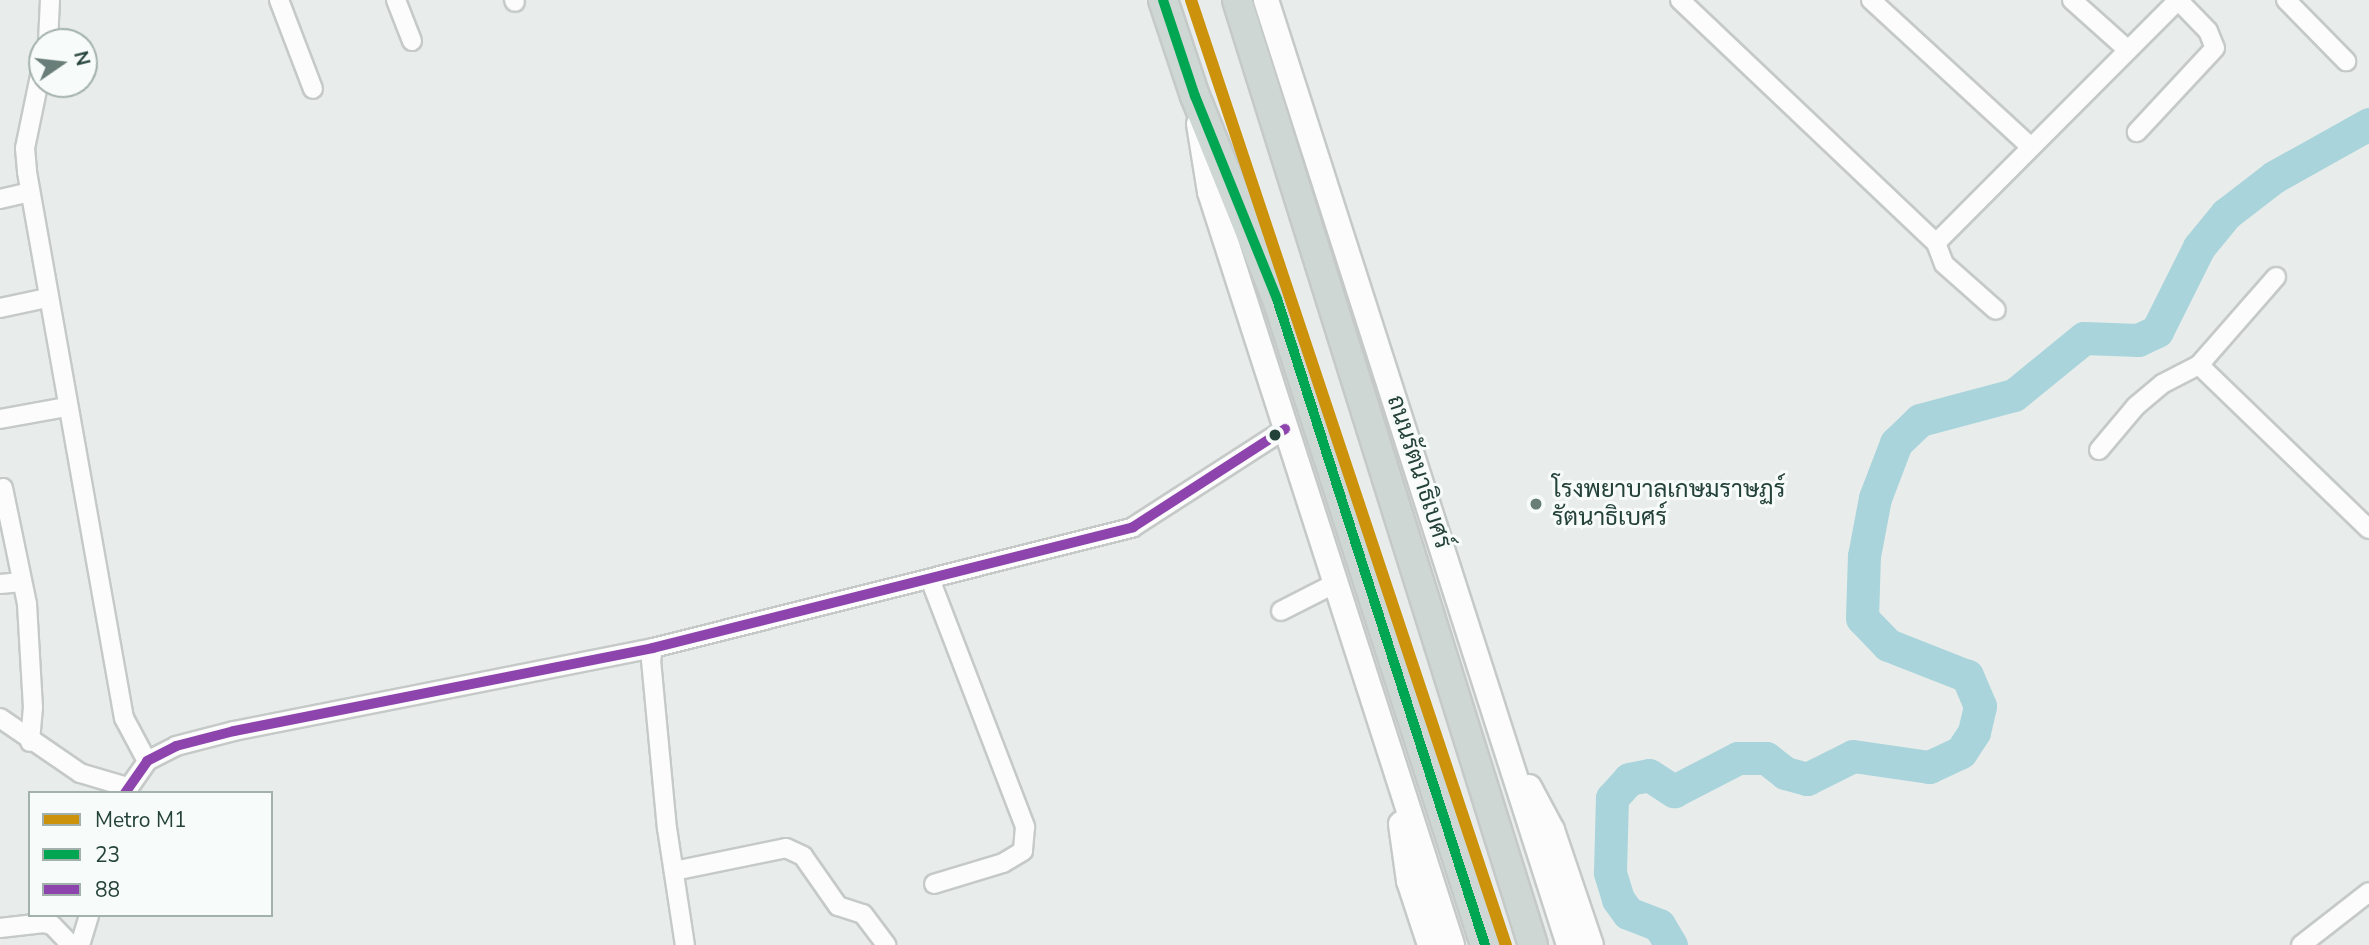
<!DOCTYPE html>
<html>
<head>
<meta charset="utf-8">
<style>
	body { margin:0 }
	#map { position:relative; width:2369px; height:945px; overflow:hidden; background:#e8edeb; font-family:"Nunito Sans",Sarabun,sans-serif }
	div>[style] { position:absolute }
	.river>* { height:33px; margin:-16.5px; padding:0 16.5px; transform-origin:16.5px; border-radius:16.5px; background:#a9d4db }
	.roads { filter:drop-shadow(2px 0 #c5cac8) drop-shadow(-2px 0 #c5cac8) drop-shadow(0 2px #c5cac8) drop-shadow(0 -2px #c5cac8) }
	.street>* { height:18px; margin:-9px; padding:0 9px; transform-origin:9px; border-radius:9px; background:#fcfcfc }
	.secondary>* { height:24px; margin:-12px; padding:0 12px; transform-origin:12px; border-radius:12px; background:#fcfcfc }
	.primary>* { height:28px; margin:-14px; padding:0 14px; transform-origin:14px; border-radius:14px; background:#cfd7d5 }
	.bus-1>* { height:10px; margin:-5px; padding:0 5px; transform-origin:5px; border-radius:5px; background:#00a651 }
	.bus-2>* { height:10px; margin:-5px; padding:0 5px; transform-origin:5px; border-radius:5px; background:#8e44ad }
	.metro-1>* { height:12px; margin:-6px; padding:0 6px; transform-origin:6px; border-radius:6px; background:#cd920c }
	.dots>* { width:19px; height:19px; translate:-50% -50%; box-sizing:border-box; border:4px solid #f7fbf9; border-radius:50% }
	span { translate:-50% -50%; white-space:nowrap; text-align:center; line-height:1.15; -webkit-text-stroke:6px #f7fbf9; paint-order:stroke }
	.street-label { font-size:24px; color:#24423a }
	.poi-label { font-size:24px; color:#24423a }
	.left { translate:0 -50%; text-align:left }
	.legend { position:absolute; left:28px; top:791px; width:245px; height:126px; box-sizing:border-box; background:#f7fbf9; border:2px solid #a3b1ad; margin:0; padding:9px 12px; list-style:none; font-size:21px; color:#24423a }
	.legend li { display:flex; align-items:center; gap:14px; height:35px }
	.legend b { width:35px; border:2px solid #a3b1ad }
	.north { position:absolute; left:28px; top:28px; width:70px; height:70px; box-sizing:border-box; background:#f7fbf9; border:2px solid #a3b1ad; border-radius:50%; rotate:76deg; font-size:19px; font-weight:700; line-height:28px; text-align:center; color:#24423a }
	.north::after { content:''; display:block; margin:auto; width:24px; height:32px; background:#697e78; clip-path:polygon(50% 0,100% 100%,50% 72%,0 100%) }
</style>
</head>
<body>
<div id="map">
	<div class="river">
		<div style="left:1671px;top:945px;width:23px;rotate:-121deg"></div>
		<div style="left:1659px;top:925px;width:33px;rotate:-159deg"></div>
		<div style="left:1628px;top:913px;width:17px;rotate:-126deg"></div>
		<div style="left:1618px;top:899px;width:28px;rotate:-107deg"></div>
		<div style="left:1610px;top:872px;width:74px;rotate:-88.5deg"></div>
		<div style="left:1612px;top:798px;width:25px;rotate:-48deg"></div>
		<div style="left:1629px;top:779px;width:20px;rotate:-11deg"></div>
		<div style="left:1649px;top:775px;width:30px;rotate:33deg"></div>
		<div style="left:1674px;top:791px;width:72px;rotate:-27.3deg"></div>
		<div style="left:1738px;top:758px;width:28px"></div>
		<div style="left:1766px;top:758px;width:24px;rotate:38deg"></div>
		<div style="left:1785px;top:773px;width:23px;rotate:15deg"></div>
		<div style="left:1807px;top:779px;width:51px;rotate:-26.6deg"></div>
		<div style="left:1853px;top:756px;width:77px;rotate:8.2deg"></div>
		<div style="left:1929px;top:767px;width:35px;rotate:-25deg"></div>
		<div style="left:1961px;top:752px;width:24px;rotate:-57deg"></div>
		<div style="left:1974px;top:732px;width:27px;rotate:-77deg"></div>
		<div style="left:1980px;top:706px;width:33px;rotate:-113deg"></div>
		<div style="left:1967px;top:676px;width:85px;rotate:-158.6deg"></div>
		<div style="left:1888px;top:645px;width:37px;rotate:-134deg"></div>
		<div style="left:1862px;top:618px;width:62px;rotate:-88.2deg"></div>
		<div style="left:1864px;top:556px;width:59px;rotate:-79.3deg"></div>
		<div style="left:1875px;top:498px;width:59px;rotate:-69.1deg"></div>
		<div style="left:1896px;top:443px;width:33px;rotate:-44deg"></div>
		<div style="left:1920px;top:420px;width:97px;rotate:-14.9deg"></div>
		<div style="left:2014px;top:395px;width:90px;rotate:-39.2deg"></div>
		<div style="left:2084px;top:338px;width:54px;rotate:2.1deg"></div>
		<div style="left:2138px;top:340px;width:21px;rotate:-25deg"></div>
		<div style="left:2157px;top:331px;width:94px;rotate:-63.4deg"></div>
		<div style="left:2199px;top:247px;width:43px;rotate:-50.7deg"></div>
		<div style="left:2226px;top:214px;width:61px;rotate:-37.6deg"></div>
		<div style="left:2274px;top:177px;width:109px;rotate:-29.2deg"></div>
	</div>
	<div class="roads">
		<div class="street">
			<div style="left:279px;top:0;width:95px;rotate:69.1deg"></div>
			<div style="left:396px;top:0;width:44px;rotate:68.7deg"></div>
			<div style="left:514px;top:0;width:2px;rotate:63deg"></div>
			<div style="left:1680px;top:0;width:353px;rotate:43.5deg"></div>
			<div style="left:1936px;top:243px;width:22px;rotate:69deg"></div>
			<div style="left:1944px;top:264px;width:69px;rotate:41.5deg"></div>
			<div style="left:1871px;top:0;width:217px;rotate:42.6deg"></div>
			<div style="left:2072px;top:0;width:75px;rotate:41.8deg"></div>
			<div style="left:2286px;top:0;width:86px;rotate:45.5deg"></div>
			<div style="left:48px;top:42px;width:42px;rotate:-87.3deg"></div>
			<div style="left:42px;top:66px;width:84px;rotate:101.7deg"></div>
			<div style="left:25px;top:148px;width:24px;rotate:85deg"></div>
			<div style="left:27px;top:172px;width:555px;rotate:79.93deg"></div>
			<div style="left:124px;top:718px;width:49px;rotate:61.9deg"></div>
			<div style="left:0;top:199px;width:31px;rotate:-13deg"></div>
			<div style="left:1936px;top:243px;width:343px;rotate:-45.1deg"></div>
			<div style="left:2178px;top:0;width:43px;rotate:45.9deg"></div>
			<div style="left:2208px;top:31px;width:18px;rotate:68deg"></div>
			<div style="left:2215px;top:48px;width:115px;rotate:132.9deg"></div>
			<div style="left:0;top:308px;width:48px;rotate:-12deg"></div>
			<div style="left:2199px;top:365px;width:236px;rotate:44deg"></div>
			<div style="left:0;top:419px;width:68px;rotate:-10.2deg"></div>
			<div style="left:2099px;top:450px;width:57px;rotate:-49.9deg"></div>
			<div style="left:2136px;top:406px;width:34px;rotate:-40deg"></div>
			<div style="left:2162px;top:384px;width:42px;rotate:-27.2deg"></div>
			<div style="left:2199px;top:365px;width:117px;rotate:-48.8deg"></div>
			<div style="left:3px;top:488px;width:118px;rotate:78.3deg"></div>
			<div style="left:27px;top:604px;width:103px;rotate:86.7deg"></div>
			<div style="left:33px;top:707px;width:35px;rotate:95deg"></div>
			<div style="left:930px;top:579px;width:266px;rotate:69deg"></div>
			<div style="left:1025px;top:827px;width:24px;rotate:95deg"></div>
			<div style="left:1023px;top:851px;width:23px;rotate:149deg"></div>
			<div style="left:1003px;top:863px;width:72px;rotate:163.1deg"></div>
			<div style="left:0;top:584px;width:22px;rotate:-5deg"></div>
			<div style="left:1281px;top:611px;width:59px;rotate:-27deg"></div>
			<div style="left:653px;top:648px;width:12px;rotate:99deg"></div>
			<div style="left:651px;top:660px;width:169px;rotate:84.6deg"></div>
			<div style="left:667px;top:828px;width:118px;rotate:81.3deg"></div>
			<div style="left:0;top:718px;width:97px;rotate:34.5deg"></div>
			<div style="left:80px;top:773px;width:49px;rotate:16.6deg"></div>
			<div style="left:125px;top:793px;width:39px;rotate:-55deg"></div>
			<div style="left:147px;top:761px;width:33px;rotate:-27deg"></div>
			<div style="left:176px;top:746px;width:60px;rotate:-14.5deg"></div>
			<div style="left:234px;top:731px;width:427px;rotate:-11.2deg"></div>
			<div style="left:653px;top:648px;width:495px;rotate:-14.1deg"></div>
			<div style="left:1133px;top:527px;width:181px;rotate:-32.8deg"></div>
			<div style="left:674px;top:871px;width:114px;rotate:-11.6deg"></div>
			<div style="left:786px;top:848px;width:19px;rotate:25deg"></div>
			<div style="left:803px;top:856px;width:61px;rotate:55deg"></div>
			<div style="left:838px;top:906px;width:26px;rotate:18deg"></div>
			<div style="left:863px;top:914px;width:39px;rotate:53deg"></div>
			<div style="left:0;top:928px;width:44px;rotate:-6.5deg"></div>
			<div style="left:44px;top:923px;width:8px;rotate:14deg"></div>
			<div style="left:52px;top:925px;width:28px;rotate:46deg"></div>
			<div style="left:80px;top:945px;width:31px;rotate:-73deg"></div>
			<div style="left:2301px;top:945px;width:86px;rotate:-37.9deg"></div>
		</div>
		<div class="secondary">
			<div style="left:1266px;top:0;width:992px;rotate:72.22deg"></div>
			<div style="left:1199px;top:124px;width:69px;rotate:80.8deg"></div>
			<div style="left:1210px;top:192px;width:791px;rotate:72.18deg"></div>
			<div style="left:1529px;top:787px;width:49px;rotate:61.9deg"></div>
			<div style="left:1552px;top:830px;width:121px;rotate:71.3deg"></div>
			<div style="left:1401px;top:824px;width:58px;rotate:82deg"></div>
			<div style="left:1409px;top:881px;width:67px;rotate:71.8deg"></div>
		</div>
		<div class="primary">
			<div style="left:1163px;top:0;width:101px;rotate:71.6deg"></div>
			<div style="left:1195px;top:96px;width:219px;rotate:68deg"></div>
			<div style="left:1277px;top:299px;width:679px;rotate:72.15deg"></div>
			<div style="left:1237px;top:0;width:990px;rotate:72.61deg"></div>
		</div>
	</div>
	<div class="bus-1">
		<div style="left:1163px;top:0;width:101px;rotate:71.6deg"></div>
		<div style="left:1195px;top:96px;width:219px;rotate:68deg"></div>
		<div style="left:1277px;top:299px;width:679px;rotate:72.15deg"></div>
	</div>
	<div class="bus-2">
		<div style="left:125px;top:793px;width:39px;rotate:-55deg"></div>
		<div style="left:147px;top:761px;width:33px;rotate:-27deg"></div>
		<div style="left:176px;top:746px;width:60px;rotate:-14.5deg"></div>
		<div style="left:234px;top:731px;width:427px;rotate:-11.2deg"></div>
		<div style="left:653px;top:648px;width:495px;rotate:-14.1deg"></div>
		<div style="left:1133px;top:527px;width:181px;rotate:-32.8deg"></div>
	</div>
	<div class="metro-1">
		<div style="left:1191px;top:0;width:996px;rotate:71.57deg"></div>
	</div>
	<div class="dots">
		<div style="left:1275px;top:435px;background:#24423a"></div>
		<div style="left:1536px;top:504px;background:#697e78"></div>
	</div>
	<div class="street-label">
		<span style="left:1419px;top:472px;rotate:72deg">ถนนรัตนาธิเบศร์</span>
	</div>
	<div class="poi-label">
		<span class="left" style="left:1552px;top:504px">โรงพยาบาลเกษมราษฏร์<br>รัตนาธิเบศร์</span>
	</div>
	<ul class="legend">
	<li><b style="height:9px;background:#cd920c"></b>Metro M1</li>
	<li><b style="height:9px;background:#00a651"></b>23</li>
	<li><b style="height:9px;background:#8e44ad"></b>88</li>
	</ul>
	<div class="north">N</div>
</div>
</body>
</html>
